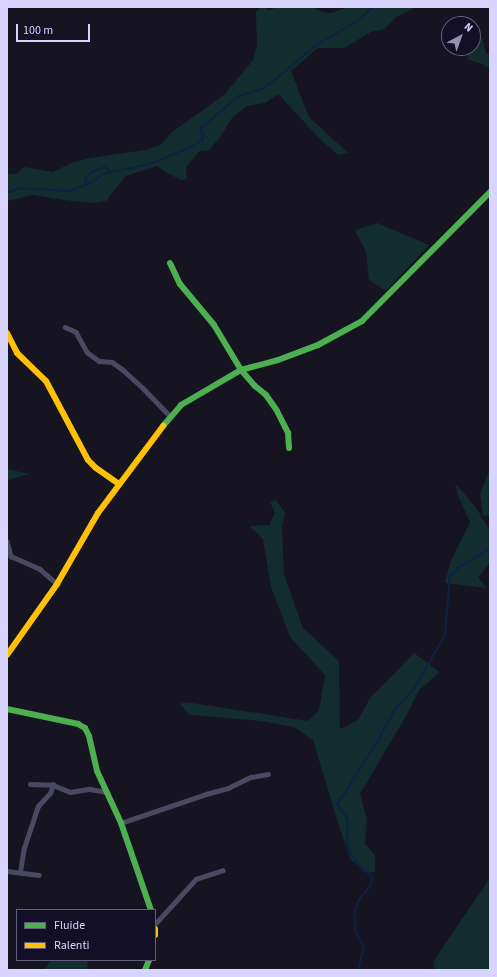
<!DOCTYPE html>
<html>
<head>
<meta charset="utf-8">
<style>
	body { margin:0 }
	#map { position:relative; width:497px; height:977px; overflow:hidden; background:#161421; font-family:"Source Sans 3",sans-serif }
	div>[style] { position:absolute }
	.green>* { inset:0; background:#132c2d }
	.stream>* { height:1.5px; margin:-0.75px; padding:0 0.75px; transform-origin:0.75px; border-radius:0.75px; background:#0d2144 }
	.street>* { height:4.5px; margin:-2.25px; padding:0 2.25px; transform-origin:2.25px; border-radius:2.25px; background:#4a4962 }
	.fast>* { height:6px; margin:-3px; padding:0 3px; transform-origin:3px; border-radius:3px; background:#4caf50 }
	.slow>* { height:6px; margin:-3px; padding:0 3px; transform-origin:3px; border-radius:3px; background:#ffc107 }
	span { translate:-50% -50%; white-space:nowrap; text-align:center; line-height:1.15; -webkit-text-stroke:3.5px #130f26; paint-order:stroke }
	.frame { position:absolute; inset:0; border:8px solid #d9d4ff; pointer-events:none }
	.legend { position:absolute; left:16px; top:909px; width:140px; height:52px; box-sizing:border-box; background:#130f26; border:1px solid #625e7d; margin:0; padding:5px 7px; list-style:none; font-size:12px; color:#d9d4ff }
	.legend li { display:flex; align-items:center; gap:8px; height:20px }
	.legend b { width:20px; border:1px solid #625e7d }
	.north { position:absolute; left:441px; top:16px; width:40px; height:40px; box-sizing:border-box; background:#130f26; border:1px solid #625e7d; border-radius:50%; rotate:41deg; font-size:11px; font-weight:700; line-height:16px; text-align:center; color:#d9d4ff }
	.north::after { content:''; display:block; margin:auto; width:14px; height:18px; background:#9591b1; clip-path:polygon(50% 0,100% 100%,50% 72%,0 100%) }
	.scale { position:absolute; left:16px; top:24px; width:74px; height:18px; box-sizing:border-box; border:2px solid #d9d4ff; border-top:0; padding-left:5px; font-size:12px; line-height:14px; white-space:nowrap; color:#d9d4ff; -webkit-text-stroke:3px #130f26; paint-order:stroke }
</style>
</head>
<body>
<div id="map">
	<div class="green">
		<div style="clip-path:polygon(261px 7px,265px 7px,269px 11px,276px 7px,313px 7px,322px 12px,331px 13px,349px 7px,417px 7px,396px 17px,384px 29px,371px 32px,344px 48px,318px 48px,291px 71px,309px 117px,348px 153px,338px 155px,320px 139px,278px 94px,265px 103px,247px 106px,232px 118px,221px 136px,209px 150px,200px 151px,186px 167px,187px 179px,181px 180px,165px 172px,157px 166px,126px 176px,106px 201px,93px 203px,64px 200px,32px 195px,7px 201px,7px 174px,16px 174px,24px 167px,53px 172px,71px 163px,89px 158px,145px 150px,160px 145px,172px 132px,224px 95px,253px 60px,257px 45px,256px 12px)"></div>
		<div style="clip-path:polygon(475px 37px,482px 38px,486px 53px,490px 55px,490px 66px,486px 67px,482px 64px,468px 59px,467px 53px,470px 48px,473px 48px)"></div>
		<div style="clip-path:polygon(377px 223px,429px 245px,386px 291px,369px 280px,366px 252px,355px 230px)"></div>
		<div style="clip-path:polygon(7px 469px,30px 474px,7px 480px)"></div>
		<div style="clip-path:polygon(490px 470px,490px 515px,483px 516px,480px 493px)"></div>
		<div style="clip-path:polygon(455px 483px,475px 506px,490px 531px,490px 563px,478px 577px,486px 588px,445px 583px,450px 563px,470px 522px,458px 496px)"></div>
		<div style="clip-path:polygon(276px 500px,285px 513px,282px 529px,284px 574px,303px 628px,339px 661px,340px 729px,358px 720px,370px 698px,414px 653px,440px 672px,419px 690px,406px 716px,360px 794px,367px 820px,365px 844px,375px 855px,375px 872px,364px 872px,350px 858px,338px 823px,313px 740px,294px 727px,261px 721px,189px 715px,180px 704px,186px 702px,308px 721px,319px 710px,325px 675px,290px 637px,271px 587px,263px 539px,249px 526px,269px 525px,275px 513px,270px 502px)"></div>
		<div style="clip-path:polygon(490px 878px,490px 970px,434px 970px,434px 960px)"></div>
		<div style="clip-path:polygon(51px 960px,88px 960px,87px 970px,44px 970px)"></div>
	</div>
	<div class="stream">
		<div style="left:86px;top:184px;width:6px;rotate:-99deg"></div>
		<div style="left:85px;top:178px;width:11px;rotate:-38deg"></div>
		<div style="left:94px;top:171px;width:12px;rotate:-20deg"></div>
		<div style="left:105px;top:167px;width:8px;rotate:40deg"></div>
		<div style="left:7px;top:193px;width:14px;rotate:-21deg"></div>
		<div style="left:20px;top:188px;width:50px;rotate:3.4deg"></div>
		<div style="left:70px;top:191px;width:22px;rotate:-22deg"></div>
		<div style="left:90px;top:183px;width:17px;rotate:-33deg"></div>
		<div style="left:104px;top:174px;width:50px;rotate:-12.7deg"></div>
		<div style="left:153px;top:163px;width:43px;rotate:-23deg"></div>
		<div style="left:193px;top:146px;width:12px;rotate:-35deg"></div>
		<div style="left:203px;top:139px;width:11px;rotate:-100deg"></div>
		<div style="left:201px;top:128px;width:50px;rotate:-40.1deg"></div>
		<div style="left:239px;top:96px;width:24px;rotate:-17deg"></div>
		<div style="left:262px;top:89px;width:17px;rotate:-36deg"></div>
		<div style="left:276px;top:79px;width:53px;rotate:-39.7deg"></div>
		<div style="left:317px;top:45px;width:49px;rotate:-30.8deg"></div>
		<div style="left:359px;top:20px;width:19px;rotate:-43deg"></div>
		<div style="left:358px;top:970px;width:23px;rotate:-75deg"></div>
		<div style="left:364px;top:948px;width:17px;rotate:-118deg"></div>
		<div style="left:356px;top:933px;width:21px;rotate:-95deg"></div>
		<div style="left:354px;top:912px;width:15px;rotate:-67deg"></div>
		<div style="left:360px;top:898px;width:15px;rotate:-48deg"></div>
		<div style="left:370px;top:887px;width:9px;rotate:-72deg"></div>
		<div style="left:373px;top:878px;width:18px;rotate:-137deg"></div>
		<div style="left:360px;top:866px;width:16px;rotate:-128deg"></div>
		<div style="left:350px;top:853px;width:9px;rotate:-108deg"></div>
		<div style="left:347px;top:844px;width:24px;rotate:-88deg"></div>
		<div style="left:348px;top:820px;width:19px;rotate:-126deg"></div>
		<div style="left:337px;top:805px;width:76px;rotate:-57.4deg"></div>
		<div style="left:378px;top:741px;width:34px;rotate:-62deg"></div>
		<div style="left:394px;top:711px;width:30px;rotate:-48deg"></div>
		<div style="left:414px;top:689px;width:62px;rotate:-60.1deg"></div>
		<div style="left:445px;top:635px;width:59px;rotate:-85.2deg"></div>
		<div style="left:450px;top:576px;width:11px;rotate:-45deg"></div>
		<div style="left:458px;top:568px;width:37px;rotate:-31deg"></div>
	</div>
	<div class="street">
		<div style="left:65px;top:327px;width:12px;rotate:24deg"></div>
		<div style="left:76px;top:332px;width:23px;rotate:61deg"></div>
		<div style="left:87px;top:352px;width:15px;rotate:37deg"></div>
		<div style="left:99px;top:361px;width:13px;rotate:4deg"></div>
		<div style="left:112px;top:362px;width:12px;rotate:35deg"></div>
		<div style="left:122px;top:369px;width:28px;rotate:42deg"></div>
		<div style="left:143px;top:388px;width:39px;rotate:46deg"></div>
		<div style="left:7px;top:541px;width:16px;rotate:75deg"></div>
		<div style="left:11px;top:556px;width:32px;rotate:24deg"></div>
		<div style="left:40px;top:569px;width:23px;rotate:41deg"></div>
		<div style="left:30px;top:784px;width:23px;rotate:2deg"></div>
		<div style="left:53px;top:785px;width:18px;rotate:22deg"></div>
		<div style="left:70px;top:792px;width:20px;rotate:-9deg"></div>
		<div style="left:90px;top:789px;width:17px;rotate:10deg"></div>
		<div style="left:121px;top:823px;width:90px;rotate:-18.8deg"></div>
		<div style="left:206px;top:794px;width:23px;rotate:-15deg"></div>
		<div style="left:228px;top:788px;width:25px;rotate:-26deg"></div>
		<div style="left:251px;top:777px;width:17px;rotate:-10deg"></div>
		<div style="left:7px;top:871px;width:32px;rotate:7deg"></div>
		<div style="left:20px;top:872px;width:24px;rotate:-81deg"></div>
		<div style="left:24px;top:848px;width:44px;rotate:-71.6deg"></div>
		<div style="left:38px;top:806px;width:18px;rotate:-47deg"></div>
		<div style="left:50px;top:793px;width:9px;rotate:-69deg"></div>
		<div style="left:155px;top:924px;width:61px;rotate:-47.7deg"></div>
		<div style="left:196px;top:879px;width:28px;rotate:-18deg"></div>
	</div>
	<div class="fast">
		<div style="left:170px;top:263px;width:23px;rotate:65deg"></div>
		<div style="left:180px;top:284px;width:53px;rotate:50.3deg"></div>
		<div style="left:214px;top:325px;width:52px;rotate:59deg"></div>
		<div style="left:241px;top:370px;width:21px;rotate:49deg"></div>
		<div style="left:255px;top:386px;width:14px;rotate:39deg"></div>
		<div style="left:266px;top:395px;width:19px;rotate:55deg"></div>
		<div style="left:277px;top:411px;width:25px;rotate:63deg"></div>
		<div style="left:288px;top:433px;width:15px;rotate:86deg"></div>
		<div style="left:163px;top:426px;width:28px;rotate:-49deg"></div>
		<div style="left:181px;top:405px;width:69px;rotate:-30.3deg"></div>
		<div style="left:241px;top:370px;width:38px;rotate:-15deg"></div>
		<div style="left:278px;top:360px;width:43px;rotate:-20.6deg"></div>
		<div style="left:318px;top:345px;width:50px;rotate:-28.6deg"></div>
		<div style="left:362px;top:321px;width:182px;rotate:-45.2deg"></div>
		<div style="left:7px;top:709px;width:73px;rotate:11.9deg"></div>
		<div style="left:78px;top:724px;width:8px;rotate:30deg"></div>
		<div style="left:85px;top:728px;width:9px;rotate:63deg"></div>
		<div style="left:89px;top:736px;width:36px;rotate:77deg"></div>
		<div style="left:97px;top:771px;width:57px;rotate:65.2deg"></div>
		<div style="left:121px;top:823px;width:92px;rotate:71deg"></div>
		<div style="left:145px;top:970px;width:11px;rotate:-68deg"></div>
	</div>
	<div class="slow">
		<div style="left:7px;top:333px;width:22px;rotate:63deg"></div>
		<div style="left:17px;top:353px;width:40px;rotate:44deg"></div>
		<div style="left:46px;top:381px;width:89px;rotate:62deg"></div>
		<div style="left:88px;top:460px;width:11px;rotate:45deg"></div>
		<div style="left:96px;top:468px;width:28px;rotate:35deg"></div>
		<div style="left:7px;top:655px;width:87px;rotate:-54.8deg"></div>
		<div style="left:57px;top:584px;width:82px;rotate:-60deg"></div>
		<div style="left:98px;top:513px;width:109px;rotate:-53.2deg"></div>
		<div style="left:155px;top:929px;width:6px;rotate:90deg"></div>
	</div>
	<div class="frame"></div>
	<ul class="legend">
	<li><b style="height:5px;background:#4caf50"></b>Fluide</li>
	<li><b style="height:5px;background:#ffc107"></b>Ralenti</li>
	</ul>
	<div class="north">N</div>
	<div class="scale">100 m</div>
</div>
</body>
</html>
